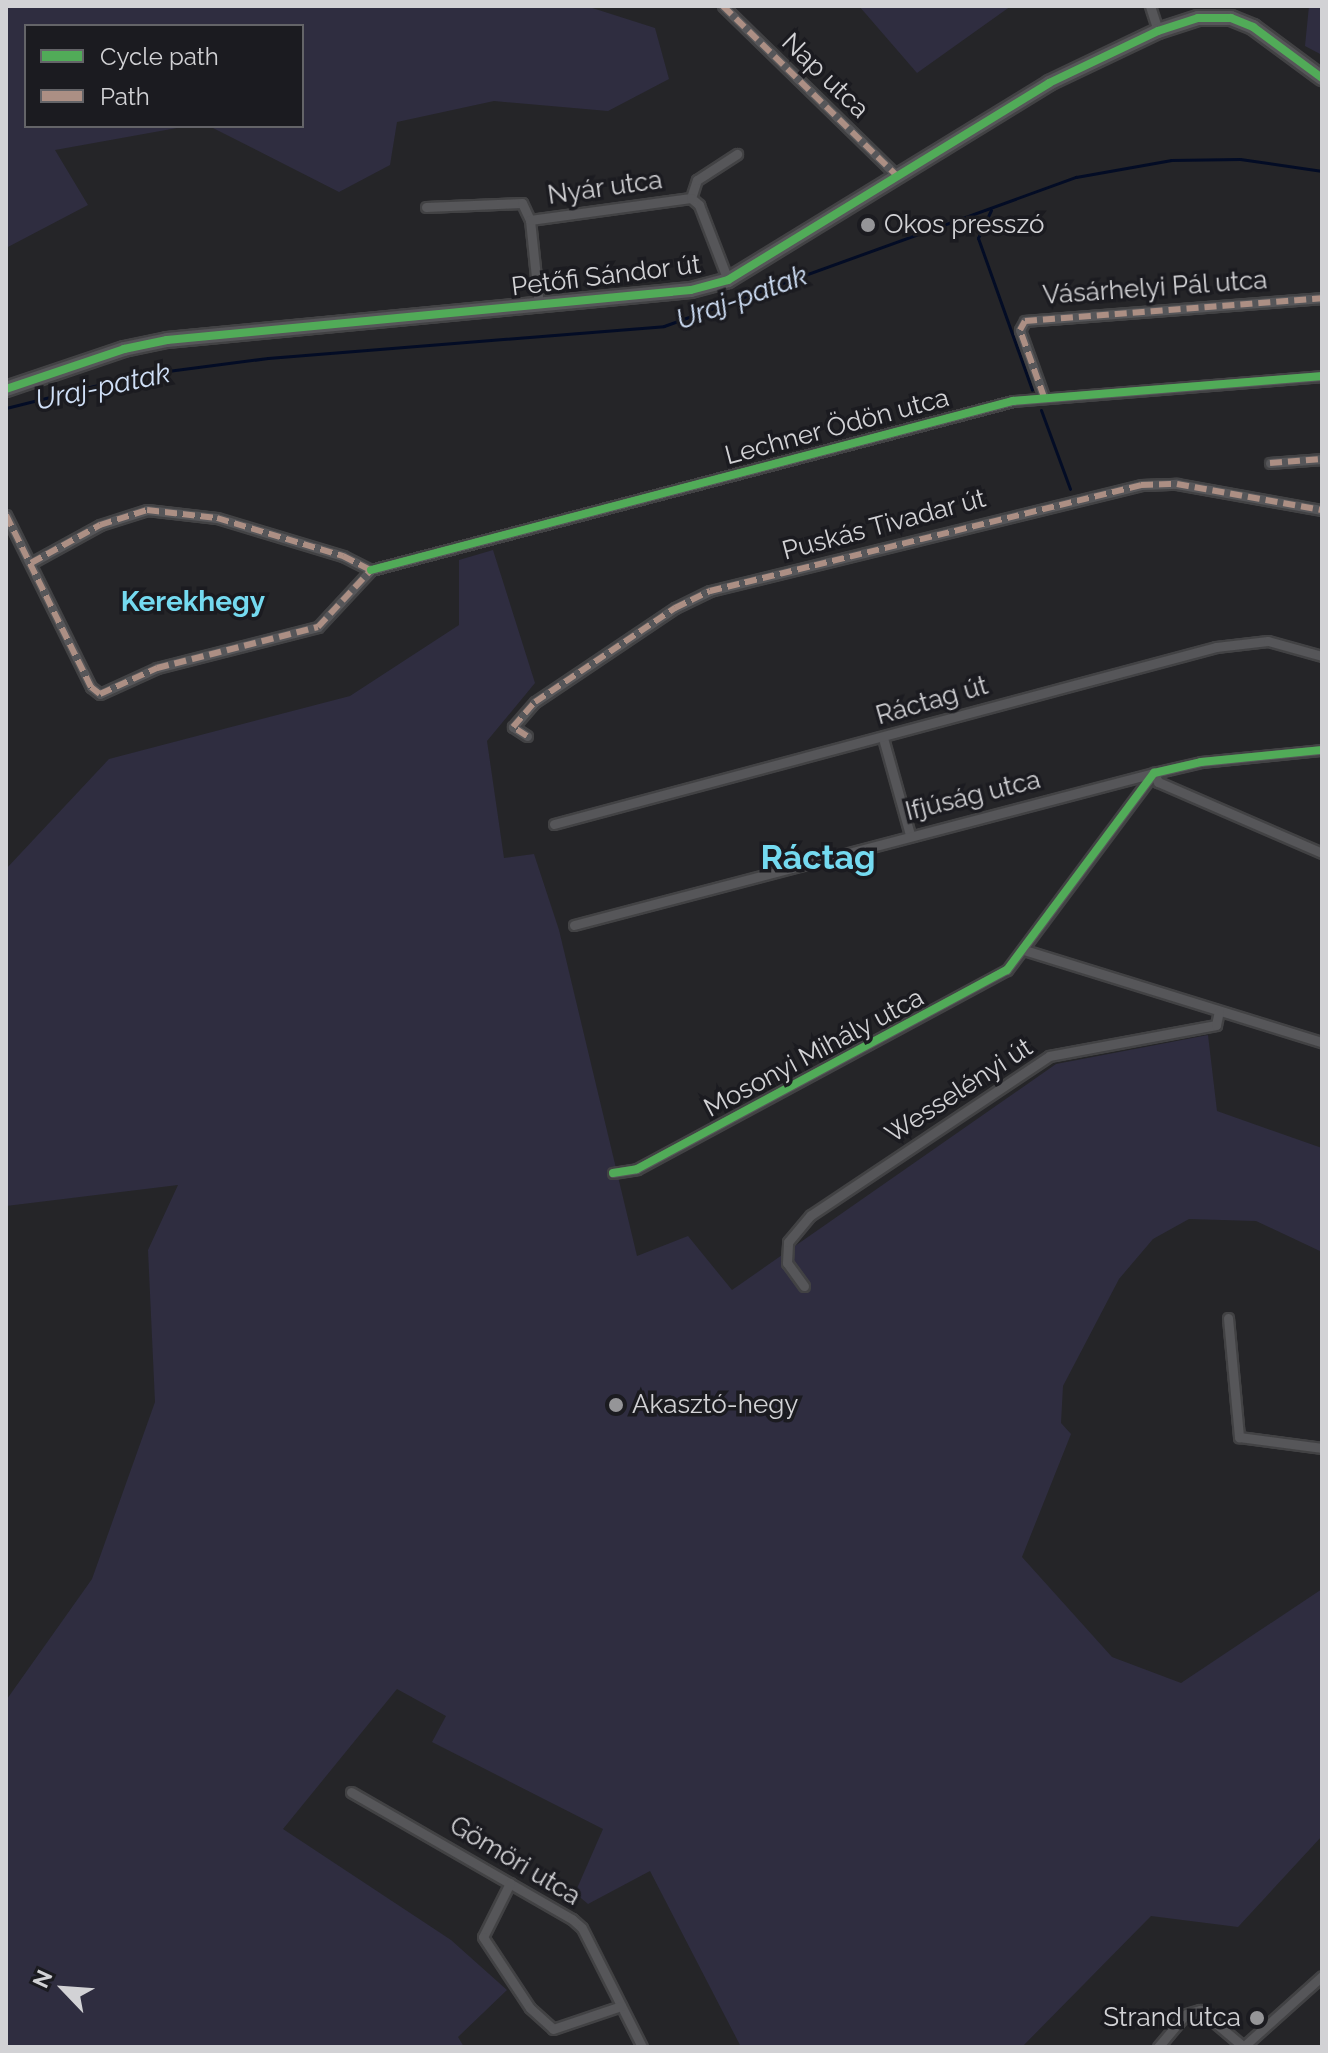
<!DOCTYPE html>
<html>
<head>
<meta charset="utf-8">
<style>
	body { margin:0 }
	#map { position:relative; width:1328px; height:2053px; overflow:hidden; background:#252528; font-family:Raleway,sans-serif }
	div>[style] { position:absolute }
	.green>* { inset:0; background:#2f2d40 }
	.stream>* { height:3px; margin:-1.5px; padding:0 1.5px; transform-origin:1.5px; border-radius:1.5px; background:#030c25 }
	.roads { filter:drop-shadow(2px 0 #424244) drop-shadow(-2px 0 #424244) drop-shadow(0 2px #424244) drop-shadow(0 -2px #424244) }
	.street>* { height:9px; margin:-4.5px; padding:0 4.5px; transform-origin:4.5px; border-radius:4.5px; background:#565659 }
	.secondary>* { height:14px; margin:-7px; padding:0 7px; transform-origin:7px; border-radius:7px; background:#565659 }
	.quiet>* { height:6px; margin-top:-3px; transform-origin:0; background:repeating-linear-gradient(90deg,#ac8f84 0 12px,transparent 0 18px) }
	.cycleway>* { height:8px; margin:-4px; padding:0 4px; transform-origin:4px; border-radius:4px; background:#51ab58 }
	.dots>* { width:22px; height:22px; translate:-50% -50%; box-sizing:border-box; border:4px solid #1b1b20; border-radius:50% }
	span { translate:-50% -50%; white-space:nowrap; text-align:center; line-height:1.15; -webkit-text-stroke:7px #1b1b20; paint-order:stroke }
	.street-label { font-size:26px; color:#d2d2d5 }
	.poi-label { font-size:26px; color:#d2d2d5 }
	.left { translate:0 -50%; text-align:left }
	.right { translate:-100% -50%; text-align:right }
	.water-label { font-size:28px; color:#d0e0f7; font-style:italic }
	.neighbourhood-label { font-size:28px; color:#74daf0; font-weight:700 }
	.district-label { font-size:34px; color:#74daf0; font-weight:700 }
	.frame { position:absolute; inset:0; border:8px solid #d2d2d5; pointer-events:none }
	.legend { position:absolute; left:24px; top:24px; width:280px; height:104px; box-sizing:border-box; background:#1b1b20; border:2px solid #646468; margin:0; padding:10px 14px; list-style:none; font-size:24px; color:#d2d2d5 }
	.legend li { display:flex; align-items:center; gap:16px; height:40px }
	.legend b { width:40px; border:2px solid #646468 }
	.north { position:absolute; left:24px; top:1949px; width:80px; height:80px; -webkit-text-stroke:6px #1b1b20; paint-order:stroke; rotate:295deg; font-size:22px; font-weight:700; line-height:32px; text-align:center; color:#d2d2d5 }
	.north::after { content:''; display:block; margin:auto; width:28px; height:36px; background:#d2d2d5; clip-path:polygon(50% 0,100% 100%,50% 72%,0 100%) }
</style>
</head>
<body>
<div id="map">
	<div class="green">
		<div style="clip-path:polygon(6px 6px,586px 6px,655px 28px,669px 79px,608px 111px,494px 101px,397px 122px,390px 165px,339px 192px,209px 126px,302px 126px,302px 26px,26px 26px,26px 126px,188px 126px,55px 150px,88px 205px,6px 248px)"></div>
		<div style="clip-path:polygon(859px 6px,1011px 6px,917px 73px)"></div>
		<div style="clip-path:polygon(1309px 6px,1322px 6px,1322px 55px,1305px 46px)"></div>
		<div style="clip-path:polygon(493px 550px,535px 683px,487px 741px,504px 858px,534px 854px,559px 930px,637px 1256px,688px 1236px,732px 1290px,1056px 1064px,1208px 1035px,1217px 1111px,1322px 1148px,1322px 1252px,1256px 1221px,1189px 1219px,1153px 1239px,1119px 1279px,1063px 1386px,1061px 1423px,1071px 1434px,1022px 1557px,1112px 1657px,1181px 1683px,1322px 1589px,1322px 1836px,1238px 1927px,1151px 1916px,1022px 2047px,741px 2047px,650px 1871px,588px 1904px,575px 1893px,603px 1829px,432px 1742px,446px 1716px,397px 1689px,283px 1829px,451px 1940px,507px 1990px,458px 2037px,464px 2047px,6px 2047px,7px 1699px,92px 1579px,155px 1402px,148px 1250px,178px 1185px,6px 1206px,6px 869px,109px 759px,350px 696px,459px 625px,459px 560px)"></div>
	</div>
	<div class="stream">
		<div style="left:991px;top:210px;width:31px;rotate:115deg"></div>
		<div style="left:978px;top:238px;width:161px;rotate:70.4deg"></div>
		<div style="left:6px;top:408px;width:135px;rotate:-14.1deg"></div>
		<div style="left:137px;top:375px;width:132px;rotate:-7.4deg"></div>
		<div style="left:268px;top:358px;width:397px;rotate:-4.6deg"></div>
		<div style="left:664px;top:326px;width:438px;rotate:-19.9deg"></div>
		<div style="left:1076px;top:177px;width:97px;rotate:-10.1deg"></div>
		<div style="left:1171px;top:160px;width:69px;rotate:-0.8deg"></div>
		<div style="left:1240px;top:159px;width:83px;rotate:8.3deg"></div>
		<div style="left:1041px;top:410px;width:84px;rotate:69.8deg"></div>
	</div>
	<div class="roads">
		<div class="street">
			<div style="left:723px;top:6px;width:245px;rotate:44.3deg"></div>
			<div style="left:1150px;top:6px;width:26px;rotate:72deg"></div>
			<div style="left:691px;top:198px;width:19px;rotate:-72deg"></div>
			<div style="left:697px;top:180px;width:48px;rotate:-33deg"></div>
			<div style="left:426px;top:207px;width:96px;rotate:-2.4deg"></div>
			<div style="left:522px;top:203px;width:19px;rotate:65deg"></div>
			<div style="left:530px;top:220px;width:85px;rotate:84deg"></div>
			<div style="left:530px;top:220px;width:162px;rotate:-7.8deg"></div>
			<div style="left:691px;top:198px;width:11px;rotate:41deg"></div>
			<div style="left:699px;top:205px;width:80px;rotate:68.9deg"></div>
			<div style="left:1044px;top:397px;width:71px;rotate:-109.7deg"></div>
			<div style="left:1020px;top:330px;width:10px;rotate:-61deg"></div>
			<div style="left:1025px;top:321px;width:298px;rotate:-4.4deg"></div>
			<div style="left:1270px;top:463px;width:52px;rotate:-4.4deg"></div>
			<div style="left:6px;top:515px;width:192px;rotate:63.7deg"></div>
			<div style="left:91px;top:687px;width:11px;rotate:38deg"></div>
			<div style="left:100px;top:694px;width:63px;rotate:-24.5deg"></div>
			<div style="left:157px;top:668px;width:166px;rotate:-14.3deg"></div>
			<div style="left:318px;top:627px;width:78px;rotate:-47.1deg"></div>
			<div style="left:31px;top:563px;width:79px;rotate:-28.8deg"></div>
			<div style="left:100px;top:525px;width:49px;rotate:-17.7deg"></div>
			<div style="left:147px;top:510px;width:70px;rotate:6.5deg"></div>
			<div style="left:217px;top:518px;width:132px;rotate:16.8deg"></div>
			<div style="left:343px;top:556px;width:31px;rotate:27deg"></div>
			<div style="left:371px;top:570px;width:664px;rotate:-14.75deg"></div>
			<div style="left:1013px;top:401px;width:310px;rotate:-4.6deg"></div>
			<div style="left:527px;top:736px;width:17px;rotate:-147deg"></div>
			<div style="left:513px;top:727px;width:33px;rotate:-49deg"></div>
			<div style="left:535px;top:702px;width:169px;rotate:-33.9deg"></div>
			<div style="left:675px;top:608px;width:39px;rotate:-26deg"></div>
			<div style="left:710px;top:591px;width:444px;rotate:-13.8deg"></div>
			<div style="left:1141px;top:485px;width:36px;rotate:-2deg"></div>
			<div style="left:1177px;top:484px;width:147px;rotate:10.2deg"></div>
			<div style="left:883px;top:738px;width:101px;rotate:74.4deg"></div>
			<div style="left:554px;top:824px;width:685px;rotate:-14.97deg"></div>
			<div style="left:1216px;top:647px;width:52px;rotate:-6.6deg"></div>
			<div style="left:1268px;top:641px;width:56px;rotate:15.5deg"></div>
			<div style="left:574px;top:925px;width:600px;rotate:-14.69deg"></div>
			<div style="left:1154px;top:773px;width:10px;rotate:66deg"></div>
			<div style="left:1158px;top:782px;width:179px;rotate:23.4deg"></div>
			<div style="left:1024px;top:950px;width:312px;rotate:17.2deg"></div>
			<div style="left:613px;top:1173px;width:24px;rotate:-9deg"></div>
			<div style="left:637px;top:1169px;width:420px;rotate:-28.3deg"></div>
			<div style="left:1007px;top:970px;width:246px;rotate:-53.3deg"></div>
			<div style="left:1154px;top:773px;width:48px;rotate:-13.2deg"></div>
			<div style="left:1201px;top:762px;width:122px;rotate:-5.7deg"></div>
			<div style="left:804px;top:1286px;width:29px;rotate:-126deg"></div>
			<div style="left:787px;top:1263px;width:21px;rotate:-87deg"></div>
			<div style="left:788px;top:1242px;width:35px;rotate:-50deg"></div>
			<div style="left:811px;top:1215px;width:286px;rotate:-33.7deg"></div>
			<div style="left:1049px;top:1056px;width:170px;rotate:-10.5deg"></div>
			<div style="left:1216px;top:1025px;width:14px;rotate:-78deg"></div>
			<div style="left:1228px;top:1318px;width:120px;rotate:84.7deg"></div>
			<div style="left:1239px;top:1437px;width:84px;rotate:7.5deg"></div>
			<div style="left:351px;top:1792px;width:255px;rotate:29.9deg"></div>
			<div style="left:572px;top:1919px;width:13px;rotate:42deg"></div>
			<div style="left:582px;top:1928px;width:133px;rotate:63.2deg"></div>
			<div style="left:510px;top:1883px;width:60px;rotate:116.6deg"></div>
			<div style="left:483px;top:1937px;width:85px;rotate:56.5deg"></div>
			<div style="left:530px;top:2008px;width:31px;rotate:42deg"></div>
			<div style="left:553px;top:2029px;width:72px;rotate:-18.7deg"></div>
			<div style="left:1158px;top:2047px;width:43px;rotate:-49.7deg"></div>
			<div style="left:1186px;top:2014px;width:15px;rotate:-16deg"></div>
			<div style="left:1200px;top:2010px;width:57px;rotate:40.1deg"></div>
			<div style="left:1243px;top:2047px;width:106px;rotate:-41.9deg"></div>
		</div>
		<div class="secondary">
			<div style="left:6px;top:389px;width:125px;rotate:-18.7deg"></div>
			<div style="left:124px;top:349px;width:44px;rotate:-11.8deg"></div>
			<div style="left:167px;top:340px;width:526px;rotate:-5.45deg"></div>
			<div style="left:691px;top:290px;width:38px;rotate:-15deg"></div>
			<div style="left:728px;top:280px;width:377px;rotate:-31.5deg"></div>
			<div style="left:1049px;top:83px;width:121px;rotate:-25.5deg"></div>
			<div style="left:1158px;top:31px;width:42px;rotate:-18deg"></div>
			<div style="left:1198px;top:18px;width:33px"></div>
			<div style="left:1231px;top:18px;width:24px;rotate:22deg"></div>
			<div style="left:1253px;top:27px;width:86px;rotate:36.5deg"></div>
		</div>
	</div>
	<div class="quiet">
		<div style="left:723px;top:6px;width:245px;rotate:44.3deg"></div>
		<div style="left:1044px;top:397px;width:71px;rotate:-109.7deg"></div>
		<div style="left:1020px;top:330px;width:10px;rotate:-61deg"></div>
		<div style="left:1025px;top:321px;width:298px;rotate:-4.4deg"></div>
		<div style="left:1270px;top:463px;width:52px;rotate:-4.4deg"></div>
		<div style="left:6px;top:515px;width:192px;rotate:63.7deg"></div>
		<div style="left:91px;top:687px;width:11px;rotate:38deg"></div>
		<div style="left:100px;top:694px;width:63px;rotate:-24.5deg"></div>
		<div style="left:157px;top:668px;width:166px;rotate:-14.3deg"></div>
		<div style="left:318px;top:627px;width:78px;rotate:-47.1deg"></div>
		<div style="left:31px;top:563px;width:79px;rotate:-28.8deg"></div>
		<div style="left:100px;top:525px;width:49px;rotate:-17.7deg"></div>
		<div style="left:147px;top:510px;width:70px;rotate:6.5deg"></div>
		<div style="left:217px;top:518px;width:132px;rotate:16.8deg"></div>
		<div style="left:343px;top:556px;width:31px;rotate:27deg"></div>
		<div style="left:527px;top:736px;width:17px;rotate:-147deg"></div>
		<div style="left:513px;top:727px;width:33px;rotate:-49deg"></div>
		<div style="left:535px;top:702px;width:169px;rotate:-33.9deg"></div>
		<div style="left:675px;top:608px;width:39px;rotate:-26deg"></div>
		<div style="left:710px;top:591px;width:444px;rotate:-13.8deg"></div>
		<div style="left:1141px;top:485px;width:36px;rotate:-2deg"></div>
		<div style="left:1177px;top:484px;width:147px;rotate:10.2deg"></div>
	</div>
	<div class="cycleway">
		<div style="left:6px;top:389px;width:125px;rotate:-18.7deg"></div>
		<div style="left:124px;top:349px;width:44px;rotate:-11.8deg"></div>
		<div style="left:167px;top:340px;width:526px;rotate:-5.45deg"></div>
		<div style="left:691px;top:290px;width:38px;rotate:-15deg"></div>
		<div style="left:728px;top:280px;width:377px;rotate:-31.5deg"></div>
		<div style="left:1049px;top:83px;width:121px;rotate:-25.5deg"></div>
		<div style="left:1158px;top:31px;width:42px;rotate:-18deg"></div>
		<div style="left:1198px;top:18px;width:33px"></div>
		<div style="left:1231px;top:18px;width:24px;rotate:22deg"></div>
		<div style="left:1253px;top:27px;width:86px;rotate:36.5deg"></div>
		<div style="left:371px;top:570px;width:664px;rotate:-14.75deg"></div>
		<div style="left:1013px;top:401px;width:310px;rotate:-4.6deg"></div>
		<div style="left:613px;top:1173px;width:24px;rotate:-9deg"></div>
		<div style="left:637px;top:1169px;width:420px;rotate:-28.3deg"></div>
		<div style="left:1007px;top:970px;width:246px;rotate:-53.3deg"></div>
		<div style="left:1154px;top:773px;width:48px;rotate:-13.2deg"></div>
		<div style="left:1201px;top:762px;width:122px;rotate:-5.7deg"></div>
	</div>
	<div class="dots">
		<div style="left:868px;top:225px;background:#959598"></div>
		<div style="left:616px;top:1405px;background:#959598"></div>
		<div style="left:1257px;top:2018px;background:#959598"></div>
	</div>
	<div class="street-label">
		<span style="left:825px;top:76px;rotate:44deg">Nap utca</span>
		<span style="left:605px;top:188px;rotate:-8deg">Nyár utca</span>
		<span style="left:606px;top:276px;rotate:-7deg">Petőfi Sándor út</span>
		<span style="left:1155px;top:288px;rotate:-4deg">Vásárhelyi Pál utca</span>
		<span style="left:837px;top:427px;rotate:-15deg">Lechner Ödön utca</span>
		<span style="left:884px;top:525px;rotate:-15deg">Puskás Tivadar út</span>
		<span style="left:932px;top:701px;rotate:-16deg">Ráctag út</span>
		<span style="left:973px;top:796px;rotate:-14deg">Ifjúság utca</span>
		<span style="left:814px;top:1053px;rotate:-28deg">Mosonyi Mihály utca</span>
		<span style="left:959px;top:1091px;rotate:-33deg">Wesselényi út</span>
		<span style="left:515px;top:1861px;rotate:31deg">Gömöri utca</span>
	</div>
	<div class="poi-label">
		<span class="left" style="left:884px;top:225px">Okos presszó</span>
		<span class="left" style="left:632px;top:1405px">Akasztó-hegy</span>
		<span class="right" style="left:1241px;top:2018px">Strand utca</span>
	</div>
	<div class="water-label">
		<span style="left:742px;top:298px;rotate:-20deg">Uraj-patak</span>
		<span style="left:103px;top:387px;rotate:-12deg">Uraj-patak</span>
	</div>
	<div class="neighbourhood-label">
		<span style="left:193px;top:602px">Kerekhegy</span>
	</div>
	<div class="district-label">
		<span style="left:818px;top:858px">Ráctag</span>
	</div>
	<div class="frame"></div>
	<ul class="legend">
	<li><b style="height:10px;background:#51ab58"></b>Cycle path</li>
	<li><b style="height:10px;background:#ac8f84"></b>Path</li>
	</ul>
	<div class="north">N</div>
</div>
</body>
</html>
